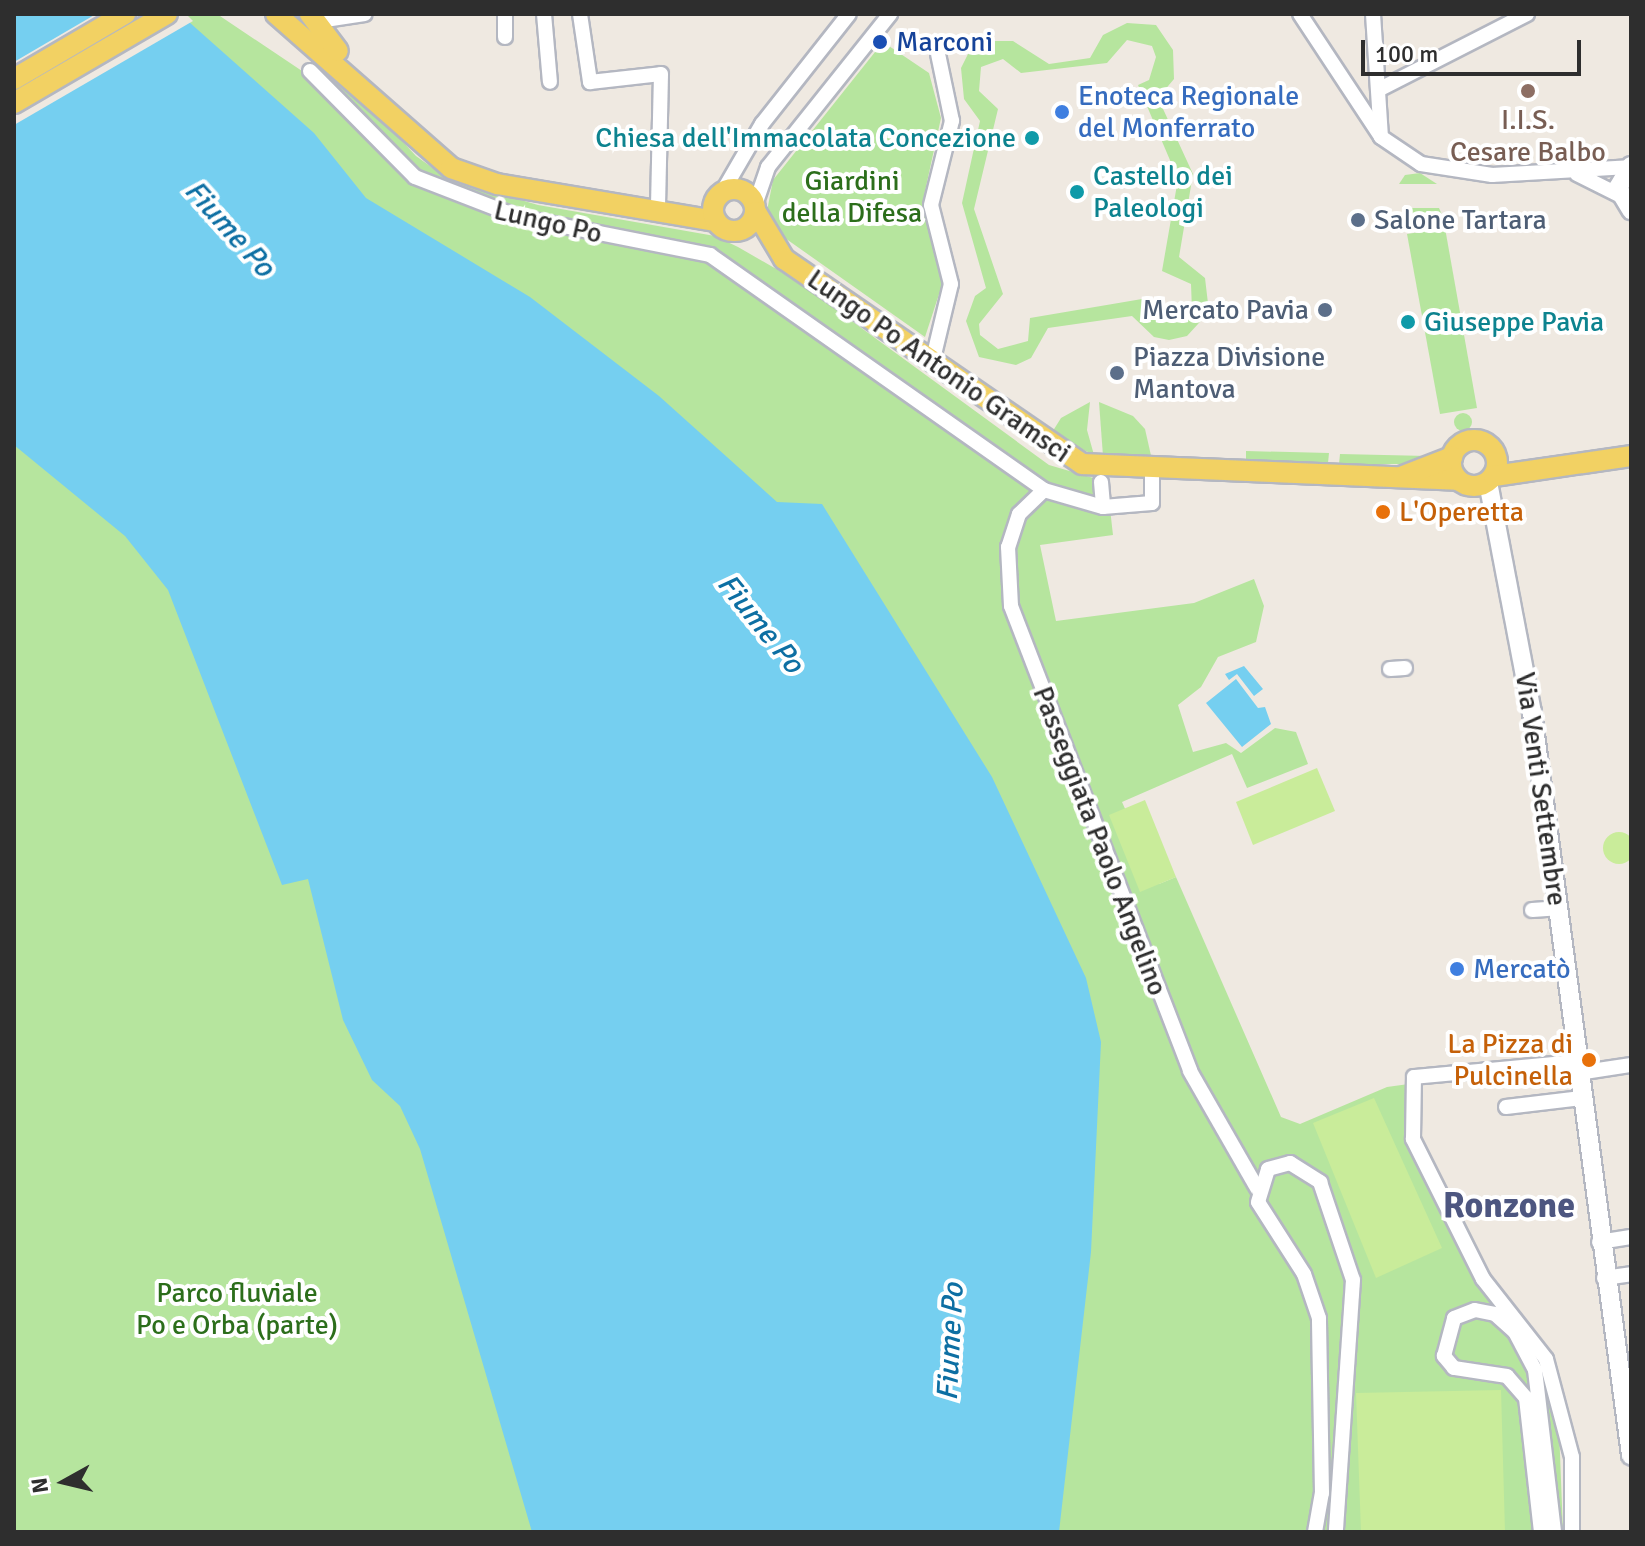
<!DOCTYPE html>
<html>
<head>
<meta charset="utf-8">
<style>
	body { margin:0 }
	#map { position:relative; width:1645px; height:1546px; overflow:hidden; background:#efe9e1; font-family:Signika,sans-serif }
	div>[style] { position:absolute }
	.green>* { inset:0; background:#b6e59e }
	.round { border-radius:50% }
	.pitch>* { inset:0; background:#c9ec9a }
	.water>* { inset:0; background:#75cff0 }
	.pier>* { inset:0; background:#efe9e1 }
	.roads { filter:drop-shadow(2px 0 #b4b7c1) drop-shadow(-2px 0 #b4b7c1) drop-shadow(0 2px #b4b7c1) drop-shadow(0 -2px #b4b7c1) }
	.street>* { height:14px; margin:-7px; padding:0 7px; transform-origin:7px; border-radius:7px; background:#fff }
	.secondary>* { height:18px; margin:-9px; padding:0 9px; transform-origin:9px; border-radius:9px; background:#fff }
	.primary>* { height:20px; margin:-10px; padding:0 10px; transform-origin:10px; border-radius:10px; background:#f2d163 }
	.primary>.ring { margin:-10px; padding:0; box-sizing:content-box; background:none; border:20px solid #f2d163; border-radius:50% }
	.dots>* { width:22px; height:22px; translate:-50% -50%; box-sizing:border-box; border:4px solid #fff; border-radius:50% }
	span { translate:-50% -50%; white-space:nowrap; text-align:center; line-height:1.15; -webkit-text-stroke:8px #fff; paint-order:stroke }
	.transit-label { font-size:28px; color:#164399 }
	.left { translate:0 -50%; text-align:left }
	.shop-label { font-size:28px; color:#366cbe }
	.education-label { font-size:28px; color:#785e54 }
	.culture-label { font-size:28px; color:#0d838f }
	.right { translate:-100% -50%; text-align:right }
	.park-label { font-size:28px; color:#2c6e1b }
	.service-label { font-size:28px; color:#4e5e75 }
	.street-label { font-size:28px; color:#2e2e2e }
	.food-label { font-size:28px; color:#c56008 }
	.water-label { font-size:30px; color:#0d6fa3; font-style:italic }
	.district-label { font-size:36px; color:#4d5680; font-weight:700 }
	.frame { position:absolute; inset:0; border:16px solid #2e2e2e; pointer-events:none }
	.north { position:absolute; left:24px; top:1442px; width:80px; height:80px; -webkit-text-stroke:6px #fff; paint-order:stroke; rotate:262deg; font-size:22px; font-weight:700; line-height:32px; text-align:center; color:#2e2e2e }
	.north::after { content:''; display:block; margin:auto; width:28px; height:36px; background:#2e2e2e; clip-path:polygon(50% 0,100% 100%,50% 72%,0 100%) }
	.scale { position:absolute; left:1361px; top:40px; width:220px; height:36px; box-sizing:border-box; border:4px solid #2e2e2e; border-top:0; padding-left:10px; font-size:24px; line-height:28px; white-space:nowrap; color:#2e2e2e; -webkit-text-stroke:6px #fff; paint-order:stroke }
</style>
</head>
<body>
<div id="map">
	<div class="green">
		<div style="clip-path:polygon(180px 14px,217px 14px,305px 73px,324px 57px,416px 156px,448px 179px,538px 205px,715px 236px,738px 247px,797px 281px,1049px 465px,1107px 482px,1113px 535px,1040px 545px,1056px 621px,1194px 603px,1254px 579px,1264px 606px,1256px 642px,1218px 657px,1201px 687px,1178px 705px,1193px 752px,1226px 743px,1241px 753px,1275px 728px,1296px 732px,1308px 764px,1247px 788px,1232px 754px,1122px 802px,1159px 884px,1176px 877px,1281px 1117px,1300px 1124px,1387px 1087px,1416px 1083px,1410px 1137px,1477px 1270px,1539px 1356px,1559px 1428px,1563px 1532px,14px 1532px,14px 125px)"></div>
		<div style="clip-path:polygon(evenodd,1127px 23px,1156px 25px,1173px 50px,1174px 79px,1158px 98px,1193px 174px,1179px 257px,1205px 278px,1209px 312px,1187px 336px,1169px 340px,1154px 337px,1132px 316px,1048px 328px,1031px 358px,1016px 365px,979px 357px,966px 321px,975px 296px,986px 288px,962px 203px,980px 121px,964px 99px,961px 68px,968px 54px,995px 41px,1013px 41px,1049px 64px,1090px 58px,1103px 35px,1127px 23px,1127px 40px,1152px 46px,1156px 57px,1149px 80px,1138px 85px,1178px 179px,1162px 271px,1191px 284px,1192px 311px,1183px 320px,1158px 323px,1142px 299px,1030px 318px,1028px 341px,998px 349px,980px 335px,979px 324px,1003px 294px,974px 209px,998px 109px,979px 91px,981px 67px,1003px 59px,1021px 73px,1107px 63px,1127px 40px)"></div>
		<div style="clip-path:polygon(883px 42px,929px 73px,941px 118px,922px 205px,943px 282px,925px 337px,775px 231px,767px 211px,773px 180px)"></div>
		<div style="clip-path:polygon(1420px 173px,1437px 184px,1399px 184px,1405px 175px)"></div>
		<div style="clip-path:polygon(1409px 208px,1439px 208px,1442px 215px,1411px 225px,1403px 219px)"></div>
		<div style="clip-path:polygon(1445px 228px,1477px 408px,1440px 414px,1407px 234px)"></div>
		<div style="clip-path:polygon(1090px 402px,1087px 430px,1094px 455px,1051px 434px,1061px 418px)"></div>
		<div style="clip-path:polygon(1099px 402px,1133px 416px,1145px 429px,1152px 460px,1103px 456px)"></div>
		<div class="round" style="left:1454px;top:413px;width:18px;height:18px"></div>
		<div style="clip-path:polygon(1246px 451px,1329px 453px,1328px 463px,1246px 464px)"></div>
		<div style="clip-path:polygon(1340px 454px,1428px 456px,1406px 464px,1339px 464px)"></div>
	</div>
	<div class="pitch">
		<div style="clip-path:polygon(1317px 768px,1335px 811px,1253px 845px,1236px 802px)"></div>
		<div style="clip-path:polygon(1145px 800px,1176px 877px,1140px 892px,1109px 815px)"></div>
		<div class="round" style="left:1603px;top:832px;width:32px;height:32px"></div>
		<div style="clip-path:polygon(1374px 1098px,1442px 1248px,1376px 1278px,1313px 1123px)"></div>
		<div style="clip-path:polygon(1501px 1390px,1505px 1532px,1361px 1532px,1356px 1393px)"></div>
	</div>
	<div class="water">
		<div style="clip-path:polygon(14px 14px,180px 14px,314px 133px,366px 198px,530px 297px,659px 396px,777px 502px,822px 504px,992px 777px,1086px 978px,1101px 1042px,1091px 1252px,1059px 1532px,532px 1532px,420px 1149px,400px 1106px,372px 1080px,343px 1020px,308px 879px,282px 885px,168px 590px,125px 536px,14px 445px)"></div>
		<div style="clip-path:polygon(1244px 666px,1263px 689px,1254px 696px,1237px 674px,1229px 680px,1225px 674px)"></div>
		<div style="clip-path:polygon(1236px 679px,1258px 708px,1265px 707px,1271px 724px,1242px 747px,1206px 703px)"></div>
	</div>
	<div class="pier">
		<div style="clip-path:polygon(96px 14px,186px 14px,193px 21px,14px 125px,14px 62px)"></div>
	</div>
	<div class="roads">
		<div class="street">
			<div style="left:505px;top:14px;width:23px;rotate:90deg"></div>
			<div style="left:544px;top:14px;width:68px;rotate:85deg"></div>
			<div style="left:580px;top:14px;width:69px;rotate:81.6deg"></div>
			<div style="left:590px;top:82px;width:71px;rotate:-6.4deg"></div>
			<div style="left:661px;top:74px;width:133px;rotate:91.3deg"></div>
			<div style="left:1300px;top:14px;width:147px;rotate:56.6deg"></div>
			<div style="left:1381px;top:137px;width:48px;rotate:34deg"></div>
			<div style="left:1421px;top:164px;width:72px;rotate:8.8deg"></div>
			<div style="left:1492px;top:175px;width:137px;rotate:-3.3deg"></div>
			<div style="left:1373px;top:14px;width:123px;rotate:86.3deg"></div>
			<div style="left:325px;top:20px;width:40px;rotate:-8.5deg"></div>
			<div style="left:310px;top:71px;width:149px;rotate:45.3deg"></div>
			<div style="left:415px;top:177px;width:110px;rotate:21.2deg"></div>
			<div style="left:518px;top:217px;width:196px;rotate:11.2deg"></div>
			<div style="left:710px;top:255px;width:408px;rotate:35.1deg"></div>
			<div style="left:1044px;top:490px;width:61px;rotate:16.1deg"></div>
			<div style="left:1103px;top:507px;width:49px;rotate:-4.7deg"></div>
			<div style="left:1152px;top:503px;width:30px;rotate:-90deg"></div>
			<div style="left:1380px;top:89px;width:165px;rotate:-27deg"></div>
			<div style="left:1577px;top:174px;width:47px;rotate:26.6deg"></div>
			<div style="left:723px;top:191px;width:78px;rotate:-59.8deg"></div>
			<div style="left:762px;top:124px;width:140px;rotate:-51.7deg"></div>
			<div style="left:755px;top:205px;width:40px;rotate:-71.1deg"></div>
			<div style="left:768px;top:167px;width:196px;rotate:-51.4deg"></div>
			<div style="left:932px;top:363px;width:81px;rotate:-76.5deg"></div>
			<div style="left:951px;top:284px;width:81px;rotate:-104.2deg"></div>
			<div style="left:931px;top:205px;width:87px;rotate:-76deg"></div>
			<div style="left:952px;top:121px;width:68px;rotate:-101.8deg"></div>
			<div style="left:1101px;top:482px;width:25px;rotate:85deg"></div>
			<div style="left:1044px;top:490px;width:35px;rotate:136deg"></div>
			<div style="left:1019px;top:514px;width:35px;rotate:108deg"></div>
			<div style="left:1008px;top:547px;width:59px;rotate:87.1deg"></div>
			<div style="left:1011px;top:606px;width:498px;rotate:68.9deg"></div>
			<div style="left:1190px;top:1071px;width:135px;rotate:60.2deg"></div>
			<div style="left:1390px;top:669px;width:15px;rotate:-4deg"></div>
			<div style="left:1532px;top:910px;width:26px;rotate:-4deg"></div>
			<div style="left:1578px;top:1073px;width:54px;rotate:-8.6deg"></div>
			<div style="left:1506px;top:1107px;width:76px;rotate:-6.8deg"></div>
			<div style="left:1599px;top:1242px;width:32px;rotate:-9deg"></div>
			<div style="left:1604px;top:1278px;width:27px;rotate:-8deg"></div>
			<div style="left:1315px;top:1532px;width:40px;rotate:-80deg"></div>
			<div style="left:1322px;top:1493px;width:175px;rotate:-91deg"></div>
			<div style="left:1319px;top:1318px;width:46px;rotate:-108.8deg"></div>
			<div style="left:1304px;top:1274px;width:85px;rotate:-122.6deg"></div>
			<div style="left:1258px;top:1202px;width:34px;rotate:-73deg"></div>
			<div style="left:1268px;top:1169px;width:23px;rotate:-15deg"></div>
			<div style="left:1290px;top:1163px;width:36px;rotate:32deg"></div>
			<div style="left:1320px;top:1182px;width:103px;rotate:71.4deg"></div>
			<div style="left:1353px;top:1280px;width:253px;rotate:93.9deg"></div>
			<div style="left:1541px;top:1532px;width:135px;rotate:-96.4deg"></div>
			<div style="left:1526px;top:1398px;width:29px;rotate:-131deg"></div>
			<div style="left:1507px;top:1376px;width:54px;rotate:-171.4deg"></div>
			<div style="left:1454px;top:1368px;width:16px;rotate:-130deg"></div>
			<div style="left:1444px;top:1356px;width:39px;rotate:-75deg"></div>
			<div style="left:1454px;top:1318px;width:22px;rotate:-21deg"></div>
			<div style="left:1475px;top:1310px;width:20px;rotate:11deg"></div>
			<div style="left:1495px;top:1314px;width:27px;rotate:42deg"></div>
			<div style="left:1515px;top:1332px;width:43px;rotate:62.2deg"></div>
			<div style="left:1535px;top:1370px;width:163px;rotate:83.3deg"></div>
			<div style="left:1572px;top:1532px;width:75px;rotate:-90deg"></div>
			<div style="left:1572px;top:1457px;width:101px;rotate:-104.9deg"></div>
			<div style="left:1546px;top:1359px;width:102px;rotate:-128.2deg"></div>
			<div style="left:1483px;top:1279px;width:157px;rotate:-116.6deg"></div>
			<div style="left:1413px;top:1139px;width:62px;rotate:-89.1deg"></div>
			<div style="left:1414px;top:1077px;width:163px;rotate:-5.3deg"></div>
		</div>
		<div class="secondary">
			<div style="left:1631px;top:166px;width:26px;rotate:121deg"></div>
			<div style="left:1618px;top:188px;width:26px;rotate:59deg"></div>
			<div style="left:1488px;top:482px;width:234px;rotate:79.2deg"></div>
			<div style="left:1532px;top:712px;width:750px;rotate:82.41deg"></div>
		</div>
		<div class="primary">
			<div style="left:276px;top:14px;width:233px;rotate:41.3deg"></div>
			<div style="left:451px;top:168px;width:49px;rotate:19.2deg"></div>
			<div style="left:497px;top:184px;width:222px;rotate:9.6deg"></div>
			<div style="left:310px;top:14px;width:46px;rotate:52.9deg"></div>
			<div style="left:14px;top:79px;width:129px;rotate:-30.4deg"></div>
			<div style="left:14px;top:103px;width:177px;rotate:-30.2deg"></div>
			<div class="ring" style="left:713px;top:189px;width:22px;height:22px"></div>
			<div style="left:756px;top:212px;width:55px;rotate:59.2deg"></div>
			<div style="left:784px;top:259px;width:362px;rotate:34.5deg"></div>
			<div style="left:1082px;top:464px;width:375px;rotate:2.4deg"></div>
			<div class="ring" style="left:1451px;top:440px;width:26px;height:26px"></div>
			<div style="left:1403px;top:476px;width:53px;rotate:-21.2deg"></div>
			<div style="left:1494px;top:476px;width:138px;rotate:-8.3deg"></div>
		</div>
	</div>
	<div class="dots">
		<div style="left:880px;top:42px;background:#1a4fb4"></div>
		<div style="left:1528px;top:91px;background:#8d6e63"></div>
		<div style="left:1062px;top:112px;background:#3f7fe0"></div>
		<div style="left:1032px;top:138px;background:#0f9aa8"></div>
		<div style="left:1077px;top:192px;background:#0f9aa8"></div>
		<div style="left:1358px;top:220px;background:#5c6f8a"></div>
		<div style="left:1325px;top:310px;background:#5c6f8a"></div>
		<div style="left:1408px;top:322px;background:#0f9aa8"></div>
		<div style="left:1117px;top:373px;background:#5c6f8a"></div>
		<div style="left:1383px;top:512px;background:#e8710a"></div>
		<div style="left:1457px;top:969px;background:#3f7fe0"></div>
		<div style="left:1589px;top:1060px;background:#e8710a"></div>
	</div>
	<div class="transit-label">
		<span class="left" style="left:896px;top:42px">Marconi</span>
	</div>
	<div class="shop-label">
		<span class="left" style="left:1078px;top:112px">Enoteca Regionale<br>del Monferrato</span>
		<span class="left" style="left:1473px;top:969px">Mercatò</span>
	</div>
	<div class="education-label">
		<span style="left:1528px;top:136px">I.I.S.<br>Cesare Balbo</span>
	</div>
	<div class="culture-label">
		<span class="right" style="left:1016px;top:138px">Chiesa dell'Immacolata Concezione</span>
		<span class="left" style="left:1093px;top:192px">Castello dei<br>Paleologi</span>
		<span class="left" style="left:1424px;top:322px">Giuseppe Pavia</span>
	</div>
	<div class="park-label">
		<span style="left:852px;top:197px">Giardini<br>della Difesa</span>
		<span style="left:237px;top:1309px">Parco fluviale<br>Po e Orba (parte)</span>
	</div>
	<div class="service-label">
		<span class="left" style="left:1374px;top:220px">Salone Tartara</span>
		<span class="right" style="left:1309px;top:310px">Mercato Pavia</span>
		<span class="left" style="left:1133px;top:373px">Piazza Divisione<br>Mantova</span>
	</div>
	<div class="street-label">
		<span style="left:548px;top:222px;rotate:13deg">Lungo Po</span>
		<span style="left:939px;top:366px;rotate:35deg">Lungo Po Antonio Gramsci</span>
		<span style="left:1541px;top:789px;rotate:82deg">Via Venti Settembre</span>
		<span style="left:1100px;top:841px;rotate:69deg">Passeggiata Paolo Angelino</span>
	</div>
	<div class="food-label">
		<span class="left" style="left:1399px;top:512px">L'Operetta</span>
		<span class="right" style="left:1573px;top:1060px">La Pizza di<br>Pulcinella</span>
	</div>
	<div class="water-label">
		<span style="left:229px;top:229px;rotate:48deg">Fiume Po</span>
		<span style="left:760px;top:624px;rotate:51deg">Fiume Po</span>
		<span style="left:951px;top:1342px;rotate:-87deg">Fiume Po</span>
	</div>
	<div class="district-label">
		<span style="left:1509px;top:1206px">Ronzone</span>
	</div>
	<div class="frame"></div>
	<div class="north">N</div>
	<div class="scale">100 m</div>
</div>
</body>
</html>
